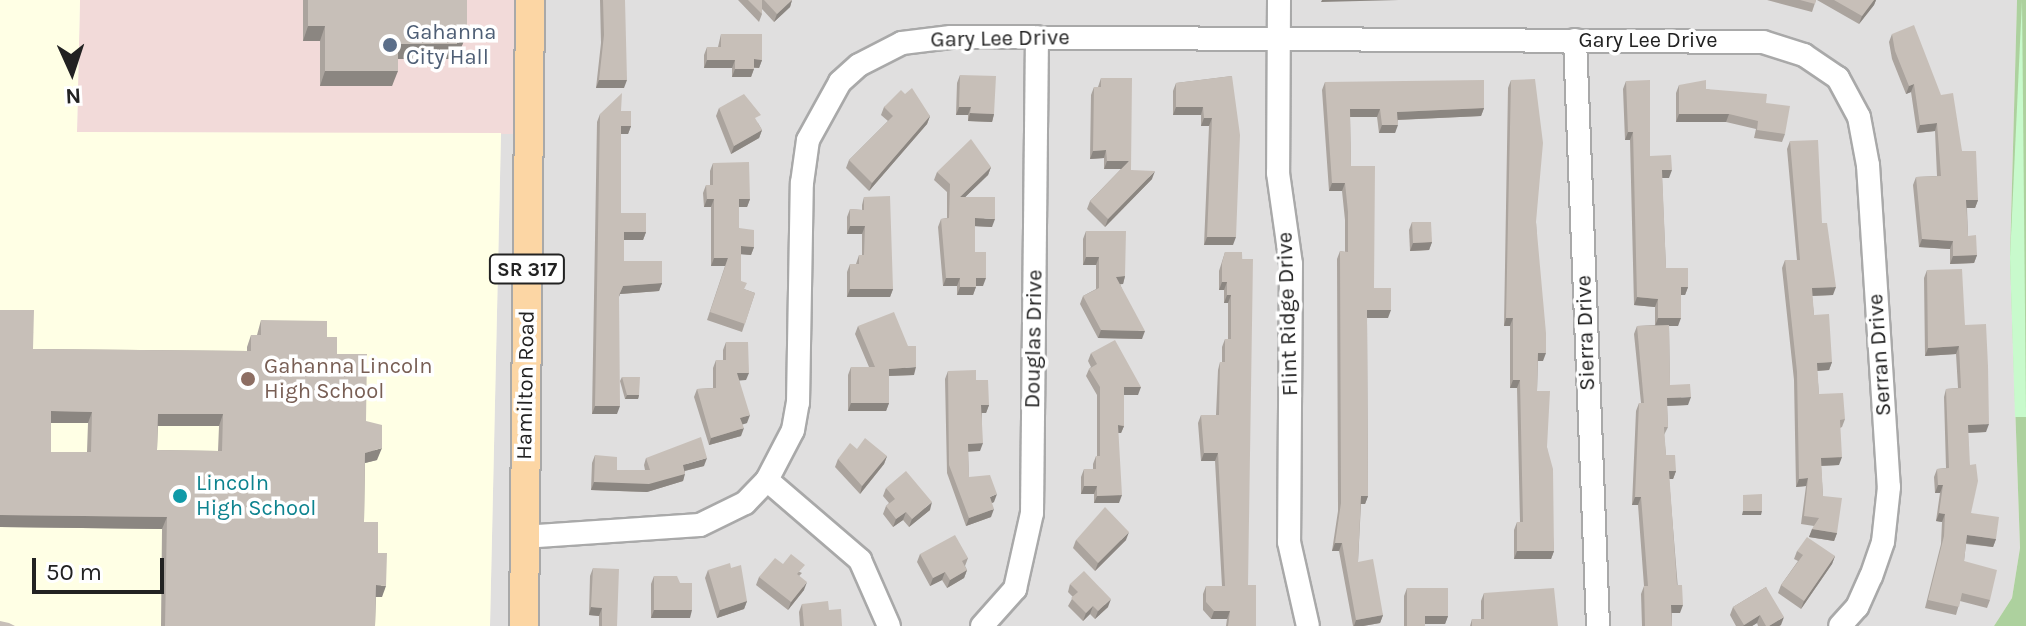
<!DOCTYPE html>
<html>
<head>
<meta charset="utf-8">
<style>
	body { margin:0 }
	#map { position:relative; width:2026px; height:626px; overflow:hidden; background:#f2efe9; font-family:Karla,sans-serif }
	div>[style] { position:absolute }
	.residential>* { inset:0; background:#e0dfdf }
	.commercial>* { inset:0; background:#f2dad9 }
	.education>* { inset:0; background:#ffffe5 }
	.forest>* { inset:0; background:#add19e }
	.park>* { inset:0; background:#c8facc }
	.roads { filter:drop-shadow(2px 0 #a9a9a9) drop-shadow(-2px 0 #a9a9a9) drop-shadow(0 2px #a9a9a9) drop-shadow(0 -2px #a9a9a9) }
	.minor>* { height:22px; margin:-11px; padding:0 11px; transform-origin:11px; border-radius:11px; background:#fff }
	.major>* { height:28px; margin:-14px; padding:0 14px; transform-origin:14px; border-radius:14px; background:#fcd6a4 }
	.wall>* { inset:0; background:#aba49e }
	.shaded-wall>* { inset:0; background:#8b8681 }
	.building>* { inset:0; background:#c7bfb8 }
	.dots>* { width:22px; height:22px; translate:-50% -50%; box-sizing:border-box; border:4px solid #fff; border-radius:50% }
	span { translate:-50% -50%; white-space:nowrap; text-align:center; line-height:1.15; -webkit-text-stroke:7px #fff; paint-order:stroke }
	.shield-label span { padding:2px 6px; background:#fff; border:2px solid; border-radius:6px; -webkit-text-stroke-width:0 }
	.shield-label { font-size:20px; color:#222; font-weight:700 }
	.service-label { font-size:22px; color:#4e5e75 }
	.left { translate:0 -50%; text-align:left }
	.street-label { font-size:22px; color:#222 }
	.education-label { font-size:22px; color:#785e54 }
	.culture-label { font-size:22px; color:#0d838f }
	.north { position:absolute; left:32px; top:32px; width:80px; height:80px; -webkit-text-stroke:6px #fff; paint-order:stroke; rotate:177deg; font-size:22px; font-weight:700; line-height:32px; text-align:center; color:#222 }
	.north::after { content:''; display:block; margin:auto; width:28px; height:36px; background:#222; clip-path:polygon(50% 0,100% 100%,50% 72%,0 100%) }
	.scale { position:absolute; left:32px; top:558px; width:132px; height:36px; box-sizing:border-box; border:4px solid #222; border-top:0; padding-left:10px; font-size:24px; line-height:28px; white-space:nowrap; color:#222; -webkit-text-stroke:6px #fff; paint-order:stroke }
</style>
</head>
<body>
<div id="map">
	<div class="residential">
		<div style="clip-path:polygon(534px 0,2017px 0,2010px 258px,2020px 548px,2012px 598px,1994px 626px,490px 626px,501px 133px,531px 134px)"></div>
	</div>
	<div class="commercial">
		<div style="clip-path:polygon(80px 0,534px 0,532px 134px,77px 132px)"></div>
	</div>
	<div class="education">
		<div style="clip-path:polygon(0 0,80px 0,77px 132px,501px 133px,490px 626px,0 626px)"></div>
	</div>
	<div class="forest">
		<div style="clip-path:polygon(2017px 0,2026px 0,2026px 626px,1994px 626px,2012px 598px,2020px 548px,2010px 258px)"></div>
	</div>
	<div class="park">
		<div style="clip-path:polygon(2022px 0,2026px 417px,2015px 417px,2010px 258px)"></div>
	</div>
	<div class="roads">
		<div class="minor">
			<div style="left:1279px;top:0;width:173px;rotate:90.3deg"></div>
			<div style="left:1278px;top:173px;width:92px;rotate:81.9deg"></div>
			<div style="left:1291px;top:264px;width:278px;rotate:90.4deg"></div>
			<div style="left:1289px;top:542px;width:86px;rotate:77.3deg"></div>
			<div style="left:1575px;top:40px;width:586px;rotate:87.75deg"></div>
			<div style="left:767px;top:480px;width:123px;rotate:40.7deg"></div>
			<div style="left:860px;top:560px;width:72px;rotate:66.3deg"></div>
			<div style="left:523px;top:537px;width:177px;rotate:-3.9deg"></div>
			<div style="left:700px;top:525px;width:50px;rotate:-26.1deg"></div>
			<div style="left:745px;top:503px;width:32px;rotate:-46deg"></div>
			<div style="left:767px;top:480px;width:56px;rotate:-62.5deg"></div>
			<div style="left:793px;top:430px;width:27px;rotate:-80deg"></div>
			<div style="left:798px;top:403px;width:220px;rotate:-89deg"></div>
			<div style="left:802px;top:183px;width:43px;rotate:-82.1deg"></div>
			<div style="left:808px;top:140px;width:66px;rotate:-61.1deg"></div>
			<div style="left:840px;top:82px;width:25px;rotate:-42deg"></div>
			<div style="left:859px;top:65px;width:48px;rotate:-27.1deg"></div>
			<div style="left:902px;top:43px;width:49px;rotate:-7deg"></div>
			<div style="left:951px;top:37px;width:812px;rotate:0.35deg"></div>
			<div style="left:1763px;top:42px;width:43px;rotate:17.6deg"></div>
			<div style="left:1804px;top:55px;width:41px;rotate:34.1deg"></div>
			<div style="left:1838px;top:78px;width:44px;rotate:61.7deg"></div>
			<div style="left:1859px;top:117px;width:49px;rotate:79.4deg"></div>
			<div style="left:1868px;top:165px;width:323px;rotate:86.3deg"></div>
			<div style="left:1889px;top:487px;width:55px;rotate:96.2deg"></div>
			<div style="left:1883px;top:542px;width:36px;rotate:109deg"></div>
			<div style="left:1871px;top:576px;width:34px;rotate:114deg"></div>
			<div style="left:1857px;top:607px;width:25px;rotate:132deg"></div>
			<div style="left:982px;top:626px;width:50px;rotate:-48.3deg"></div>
			<div style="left:1015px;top:589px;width:78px;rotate:-77.4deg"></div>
			<div style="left:1032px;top:513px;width:476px;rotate:-89.4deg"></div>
		</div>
		<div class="major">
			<div style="left:524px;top:626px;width:626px;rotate:-89.45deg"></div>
		</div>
	</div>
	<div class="wall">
		<div style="clip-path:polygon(303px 0,467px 0,467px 33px,461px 48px,455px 48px,451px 59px,398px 59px,392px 86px,320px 86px,320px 41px,303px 41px)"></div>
		<div style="clip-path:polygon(600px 0,625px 0,624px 88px,596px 88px,601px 43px)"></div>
		<div style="clip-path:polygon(738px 0,792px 0,790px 7px,774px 22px,762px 9px,762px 14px,759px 22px)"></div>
		<div style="clip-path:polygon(1767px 0,1816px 0,1812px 12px)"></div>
		<div style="clip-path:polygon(1817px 0,1876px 0,1874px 5px,1859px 24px)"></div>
		<div style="clip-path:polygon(721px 34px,762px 60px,759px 68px,754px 68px,751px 77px,732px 77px,732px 68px,704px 68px,704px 55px,707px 47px,718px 47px)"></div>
		<div style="clip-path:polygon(1892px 34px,1962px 151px,1978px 200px,1975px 208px,1967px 208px,1968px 236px,1977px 255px,1974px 263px,1950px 264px,1950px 249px,1919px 247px,1913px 185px,1916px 177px,1937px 176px,1935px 131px,1917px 133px,1911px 92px,1906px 94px,1892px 59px,1889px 42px)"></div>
		<div style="clip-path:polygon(960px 75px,994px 114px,992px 122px,968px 121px,968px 115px,956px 115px,957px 83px)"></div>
		<div style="clip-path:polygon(1232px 76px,1233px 245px,1204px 245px,1209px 126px,1201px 126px,1201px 115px,1173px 115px,1173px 91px,1176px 83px)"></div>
		<div style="clip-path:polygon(1101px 78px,1131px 170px,1152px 179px,1105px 227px,1087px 209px,1090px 201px,1121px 169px,1104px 169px,1104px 158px,1090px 159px,1091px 95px,1094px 87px,1098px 87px)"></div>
		<div style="clip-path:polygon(1511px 80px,1536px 222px,1543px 361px,1538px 361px,1537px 391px,1547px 447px,1554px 551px,1551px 559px,1514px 559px,1514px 530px,1517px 522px,1520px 522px,1517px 388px,1510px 388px,1510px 326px,1504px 326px,1508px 88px)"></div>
		<div style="clip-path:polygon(1626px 81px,1650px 156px,1669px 178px,1662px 178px,1666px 268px,1688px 287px,1685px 295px,1681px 295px,1678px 326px,1669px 326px,1670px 385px,1688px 405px,1667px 406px,1668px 427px,1664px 435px,1666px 455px,1676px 471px,1673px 479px,1669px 479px,1680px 613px,1672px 613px,1672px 626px,1642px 626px,1641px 594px,1644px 586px,1638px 505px,1632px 505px,1636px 411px,1639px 403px,1641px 403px,1634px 334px,1637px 326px,1655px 325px,1655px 307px,1634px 305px,1630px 140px,1625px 140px,1623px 89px)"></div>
		<div style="clip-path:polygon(1325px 82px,1484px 108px,1481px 116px,1398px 120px,1395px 133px,1379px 133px,1377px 117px,1350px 117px,1351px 166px,1374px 288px,1388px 318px,1367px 318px,1368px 496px,1365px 504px,1361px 504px,1358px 562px,1383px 615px,1380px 623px,1363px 626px,1353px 626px,1339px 551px,1332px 551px,1338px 511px,1337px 259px,1340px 251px,1345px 252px,1345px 220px,1342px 191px,1329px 191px,1322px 90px)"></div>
		<div style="clip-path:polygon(1679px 85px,1706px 89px,1766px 103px,1785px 134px,1782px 142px,1754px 138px,1756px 129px,1726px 122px,1676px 122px,1676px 93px)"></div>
		<div style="clip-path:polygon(905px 94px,930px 116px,927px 124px,869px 191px,846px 168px,849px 160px,888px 121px,881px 115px,884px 107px)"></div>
		<div style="clip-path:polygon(719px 108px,758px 123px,762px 130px,759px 138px,731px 154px,716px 116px)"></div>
		<div style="clip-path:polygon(621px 111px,631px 126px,628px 134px,621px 134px,621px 213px,646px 232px,643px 240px,624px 240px,624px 261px,662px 283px,659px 291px,620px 294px,619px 297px,617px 414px,592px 414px,597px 122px,600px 114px)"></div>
		<div style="clip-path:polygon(1790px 141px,1822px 223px,1833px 295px,1812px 296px,1814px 315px,1832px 362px,1829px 370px,1817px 371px,1819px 394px,1845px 419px,1842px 427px,1840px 428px,1839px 465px,1821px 466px,1823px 496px,1837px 533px,1834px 541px,1809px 537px,1814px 526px,1801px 524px,1806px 486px,1796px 487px,1794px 380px,1782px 268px,1785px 260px,1797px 260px,1787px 149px)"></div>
		<div style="clip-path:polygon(713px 163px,750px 199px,747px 207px,739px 207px,739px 228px,754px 247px,751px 255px,741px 254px,741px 281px,744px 289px,755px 293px,742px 332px,707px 320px,725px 266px,711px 266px,711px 207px,704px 207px,703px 193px,706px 185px,710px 185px,710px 171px)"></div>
		<div style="clip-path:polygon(991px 167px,988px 175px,965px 197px,992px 227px,975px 226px,975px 252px,983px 286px,976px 286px,973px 295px,957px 295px,957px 286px,943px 286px,938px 227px,941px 219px,947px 218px,947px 192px,934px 180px,937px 172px)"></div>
		<div style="clip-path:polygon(864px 197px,893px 289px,890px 297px,847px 297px,847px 272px,850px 264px,856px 264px,859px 255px,862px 255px,862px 234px,847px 234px,847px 217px,850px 209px,862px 210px,862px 205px)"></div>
		<div style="clip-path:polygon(1412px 222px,1432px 242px,1429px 250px,1410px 251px,1409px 230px)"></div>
		<div style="clip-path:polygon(1086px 231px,1125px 276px,1123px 284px,1120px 284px,1142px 339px,1098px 338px,1080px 304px,1083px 296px,1096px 289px,1096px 265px,1083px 265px,1083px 239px)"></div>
		<div style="clip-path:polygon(1225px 252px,1242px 252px,1248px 585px,1256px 626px,1226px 626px,1227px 619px,1211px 619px,1203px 610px,1203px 594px,1206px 586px,1222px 586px,1215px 461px,1201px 461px,1198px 423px,1201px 415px,1216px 415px,1218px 370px,1220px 362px,1222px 362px,1222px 347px,1225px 339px,1228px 339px,1228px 303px,1224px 303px,1224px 290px,1219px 290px,1219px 271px)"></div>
		<div style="clip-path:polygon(1927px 270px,1965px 325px,1986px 432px,1968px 433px,1971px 513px,1996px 539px,1993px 547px,1966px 544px,1964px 561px,1990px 600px,1987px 608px,1960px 601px,1956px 615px,1925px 608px,1941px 544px,1942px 522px,1936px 521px,1940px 493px,1935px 493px,1934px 477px,1937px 469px,1946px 468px,1944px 397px,1946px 389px,1958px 388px,1956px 354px,1925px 356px,1924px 278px)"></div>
		<div style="clip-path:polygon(evenodd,261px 320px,327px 337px,337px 354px,366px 421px,377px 460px,365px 463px,364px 522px,378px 553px,382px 597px,376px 597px,375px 626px,161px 626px,162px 529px,0 527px,33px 349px,247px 351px,247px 347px,251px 335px,257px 335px,261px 320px,51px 423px,88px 423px,87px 452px,51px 452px,51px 423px,261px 320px,158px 426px,219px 426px,218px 451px,157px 450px,158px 426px)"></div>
		<div style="clip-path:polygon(858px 326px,914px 375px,889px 376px,889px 403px,886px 411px,848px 411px,848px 375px,851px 367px,869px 367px,855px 334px)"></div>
		<div style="clip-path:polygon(726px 342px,746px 380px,739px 380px,747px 423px,742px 424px,741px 436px,709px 445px,694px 397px,697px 389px,713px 388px,713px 368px,716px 360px,723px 360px,723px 350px)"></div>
		<div style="clip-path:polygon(1091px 353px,1138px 395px,1124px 395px,1124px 426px,1121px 433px,1118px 433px,1119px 503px,1094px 503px,1094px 494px,1081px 494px,1081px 477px,1084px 469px,1093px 469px,1093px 464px,1096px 456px,1097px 456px,1097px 395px,1086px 376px,1089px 369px,1091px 367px,1088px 361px)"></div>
		<div style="clip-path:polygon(948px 371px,976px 380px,989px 405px,986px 413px,982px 413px,980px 451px,968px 451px,969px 477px,994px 502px,992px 503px,991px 517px,966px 526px,947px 473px,945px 379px)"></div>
		<div style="clip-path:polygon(622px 377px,639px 395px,638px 399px,625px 399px,620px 381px)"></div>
		<div style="clip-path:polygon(595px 455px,617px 470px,645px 470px,644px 465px,646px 458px,704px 466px,685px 471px,683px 481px,647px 492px,591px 490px,592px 463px)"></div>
		<div style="clip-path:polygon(887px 456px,884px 464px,860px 494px,835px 467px,838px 459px)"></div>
		<div style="clip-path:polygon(886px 488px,930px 510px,909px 527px,903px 520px,893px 527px,883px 514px,886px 506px,889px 503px,883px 496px)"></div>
		<div style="clip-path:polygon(1076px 540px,1126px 540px,1095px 571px,1073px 548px)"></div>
		<div style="clip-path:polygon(1797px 551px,1835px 556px,1832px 564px,1801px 609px,1778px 593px,1781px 585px,1798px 561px,1794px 559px)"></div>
		<div style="clip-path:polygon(920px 554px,968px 558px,965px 566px,967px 570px,964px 578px,947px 588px,942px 580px,930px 586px,917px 562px)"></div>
		<div style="clip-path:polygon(783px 564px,802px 573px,799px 576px,804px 590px,788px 610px,756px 585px,759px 577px)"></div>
		<div style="clip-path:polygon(593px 568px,617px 626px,599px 626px,599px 616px,589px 615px,590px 576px)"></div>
		<div style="clip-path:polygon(708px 570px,747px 601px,744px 609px,717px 618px,705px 578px)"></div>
		<div style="clip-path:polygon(654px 576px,680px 583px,690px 618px,651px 618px,651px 584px)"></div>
		<div style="clip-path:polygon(1070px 584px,1108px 607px,1095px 619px,1090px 614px,1083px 621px,1068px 606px,1073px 597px,1068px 592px)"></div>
		<div style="clip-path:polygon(1766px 587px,1781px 625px,1779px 626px,1758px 626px,1757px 623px,1752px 626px,1736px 626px,1730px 615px,1733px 607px)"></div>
		<div style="clip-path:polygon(1407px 588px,1448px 616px,1445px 624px,1425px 624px,1425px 626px,1404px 626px,1404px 596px)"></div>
		<div style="clip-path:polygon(1484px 593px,1558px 626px,1470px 626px,1472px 619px,1481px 619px,1481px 601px)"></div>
		<div style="clip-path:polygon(802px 604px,842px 626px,800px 626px,799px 612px)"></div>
	</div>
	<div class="shaded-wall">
		<div style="clip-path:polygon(792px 0,790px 7px,774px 22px,777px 14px)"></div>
		<div style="clip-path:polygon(1322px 0,1399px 0,1321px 2px)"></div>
		<div style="clip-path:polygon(1874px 0,1876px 0,1874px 5px,1859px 24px,1862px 16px)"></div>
		<div style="clip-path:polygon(308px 26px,325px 26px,320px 41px,303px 41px)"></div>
		<div style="clip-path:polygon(457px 33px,467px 33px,461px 48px,455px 48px,451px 59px,392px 59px,398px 44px)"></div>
		<div style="clip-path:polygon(754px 59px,762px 60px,759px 68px,751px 67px)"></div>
		<div style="clip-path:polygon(707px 60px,735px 60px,732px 68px,704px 68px)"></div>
		<div style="clip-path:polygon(735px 69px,754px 69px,751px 77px,732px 77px)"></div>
		<div style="clip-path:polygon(325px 71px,398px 71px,392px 86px,320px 86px)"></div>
		<div style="clip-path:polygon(599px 80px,627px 80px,624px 88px,596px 88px)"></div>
		<div style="clip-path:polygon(1914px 84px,1911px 92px,1906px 94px,1909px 86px)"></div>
		<div style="clip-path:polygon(959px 107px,971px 107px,968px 115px,956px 115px)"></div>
		<div style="clip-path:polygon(1176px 107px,1203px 107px,1201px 115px,1173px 115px)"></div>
		<div style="clip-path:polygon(1484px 108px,1481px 116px,1394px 120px,1397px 112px)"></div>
		<div style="clip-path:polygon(1350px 109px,1380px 109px,1377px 117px,1347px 117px)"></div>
		<div style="clip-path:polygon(970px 113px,994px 114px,992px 122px,968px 121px)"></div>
		<div style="clip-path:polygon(1679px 114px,1729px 114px,1726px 122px,1676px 122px)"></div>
		<div style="clip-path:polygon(930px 116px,927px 124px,869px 191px,872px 183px)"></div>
		<div style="clip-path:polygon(1204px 118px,1212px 118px,1209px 126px,1201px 126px)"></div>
		<div style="clip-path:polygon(1937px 123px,1935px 131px,1917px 133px,1920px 125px)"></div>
		<div style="clip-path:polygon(1382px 125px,1398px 125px,1395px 133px,1379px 133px)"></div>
		<div style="clip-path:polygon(621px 126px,631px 126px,628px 134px,618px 134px)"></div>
		<div style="clip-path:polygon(762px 130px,759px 138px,731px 154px,734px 146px)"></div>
		<div style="clip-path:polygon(1628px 132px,1633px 132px,1630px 140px,1625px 140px)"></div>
		<div style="clip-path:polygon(1106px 150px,1104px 158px,1090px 159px,1093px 151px)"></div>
		<div style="clip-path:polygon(1107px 161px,1129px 161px,1126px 169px,1104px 169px)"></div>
		<div style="clip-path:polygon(991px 167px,988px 175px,957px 205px,960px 197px)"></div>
		<div style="clip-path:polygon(1662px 170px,1672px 170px,1669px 178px,1659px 178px)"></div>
		<div style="clip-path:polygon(1155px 171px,1152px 179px,1105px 227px,1108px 219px)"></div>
		<div style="clip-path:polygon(1332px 183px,1345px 183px,1342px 191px,1329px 191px)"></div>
		<div style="clip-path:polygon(707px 199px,714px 199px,711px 207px,704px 207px)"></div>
		<div style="clip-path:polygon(739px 199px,750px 199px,747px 207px,736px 207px)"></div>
		<div style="clip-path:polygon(1966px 200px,1978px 200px,1975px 208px,1964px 208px)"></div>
		<div style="clip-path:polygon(975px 218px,995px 219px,992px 227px,972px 226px)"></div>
		<div style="clip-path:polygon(850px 226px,865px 226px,862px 234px,847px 234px)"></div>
		<div style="clip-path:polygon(624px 232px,646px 232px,643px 240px,621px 240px)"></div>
		<div style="clip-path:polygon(1207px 237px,1236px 237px,1233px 245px,1204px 245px)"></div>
		<div style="clip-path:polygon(1922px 239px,1953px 241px,1950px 249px,1919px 247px)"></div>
		<div style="clip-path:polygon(1432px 242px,1429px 250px,1410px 251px,1413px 243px)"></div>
		<div style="clip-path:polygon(741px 246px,754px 247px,751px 255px,738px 254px)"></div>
		<div style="clip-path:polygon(1977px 255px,1974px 263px,1950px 264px,1953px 256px)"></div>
		<div style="clip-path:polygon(1086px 257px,1099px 257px,1096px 265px,1083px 265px)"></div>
		<div style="clip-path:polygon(714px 258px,728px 258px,725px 266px,711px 266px)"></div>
		<div style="clip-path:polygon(1125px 276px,1123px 284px,1113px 285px,1116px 277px)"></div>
		<div style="clip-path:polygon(946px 278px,960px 278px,957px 286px,943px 286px)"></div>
		<div style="clip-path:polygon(976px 278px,986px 278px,983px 286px,973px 286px)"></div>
		<div style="clip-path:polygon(1222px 282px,1227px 282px,1224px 290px,1219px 290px)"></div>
		<div style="clip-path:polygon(662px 283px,659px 291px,620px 294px,616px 303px,623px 286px)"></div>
		<div style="clip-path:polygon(960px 287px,976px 287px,973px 295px,957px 295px)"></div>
		<div style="clip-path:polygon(1681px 287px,1688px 287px,1685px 295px,1678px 295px)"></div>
		<div style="clip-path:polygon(1836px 287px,1833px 295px,1809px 296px,1812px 288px)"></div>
		<div style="clip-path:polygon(850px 289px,893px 289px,890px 297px,847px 297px)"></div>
		<div style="clip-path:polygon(1227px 295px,1231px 295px,1228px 303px,1224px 303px)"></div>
		<div style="clip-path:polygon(1637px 297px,1658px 299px,1655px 307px,1634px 305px)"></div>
		<div style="clip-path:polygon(1367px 310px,1391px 310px,1388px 318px,1364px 318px)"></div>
		<div style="clip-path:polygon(1506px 318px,1513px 318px,1510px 326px,1504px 326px)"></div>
		<div style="clip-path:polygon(1658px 318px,1681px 318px,1678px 326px,1655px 326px)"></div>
		<div style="clip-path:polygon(1101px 330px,1145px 331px,1142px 339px,1098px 338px)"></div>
		<div style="clip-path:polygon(1959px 346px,1956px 354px,1925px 356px,1928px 348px)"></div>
		<div style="clip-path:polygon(1538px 353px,1546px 353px,1543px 361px,1535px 361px)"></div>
		<div style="clip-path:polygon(1832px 362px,1829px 370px,1814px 371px,1817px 363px)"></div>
		<div style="clip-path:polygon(916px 367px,914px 375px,886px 376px,889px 369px)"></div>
		<div style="clip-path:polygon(737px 373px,749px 373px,746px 380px,734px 381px)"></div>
		<div style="clip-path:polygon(1513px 380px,1520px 380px,1517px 388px,1510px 388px)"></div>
		<div style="clip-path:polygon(1124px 387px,1141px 387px,1138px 395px,1121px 395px)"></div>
		<div style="clip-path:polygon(627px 395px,639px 395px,638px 399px,625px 399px)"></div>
		<div style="clip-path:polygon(1691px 397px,1688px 405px,1664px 406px,1667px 398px)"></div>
		<div style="clip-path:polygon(851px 403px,889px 403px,886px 411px,848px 411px)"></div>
		<div style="clip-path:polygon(981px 405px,989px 405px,986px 413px,979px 413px)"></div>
		<div style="clip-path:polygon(595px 406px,620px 406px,617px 414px,592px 414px)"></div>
		<div style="clip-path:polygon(51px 411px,92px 412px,88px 423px,47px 423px)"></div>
		<div style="clip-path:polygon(158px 414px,223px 414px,219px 426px,154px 426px)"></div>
		<div style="clip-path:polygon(750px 415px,747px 423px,738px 426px,740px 418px)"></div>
		<div style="clip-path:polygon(1989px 424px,1986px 432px,1965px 433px,1968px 425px)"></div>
		<div style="clip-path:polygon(1118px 425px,1124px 426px,1121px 433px,1115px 433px)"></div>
		<div style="clip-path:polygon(744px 428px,741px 436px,709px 445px,711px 438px)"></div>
		<div style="clip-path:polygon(983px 443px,980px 451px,965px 452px,968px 444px)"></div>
		<div style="clip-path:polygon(382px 448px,377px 460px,361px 464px,365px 453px)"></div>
		<div style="clip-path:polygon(1204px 453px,1218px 453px,1215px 461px,1201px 461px)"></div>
		<div style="clip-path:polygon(887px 456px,884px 464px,860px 494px,862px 486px)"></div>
		<div style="clip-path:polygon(1842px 457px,1839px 465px,1818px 466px,1821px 458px)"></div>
		<div style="clip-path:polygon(707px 458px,704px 466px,680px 472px,683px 465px)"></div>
		<div style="clip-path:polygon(1669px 471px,1676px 471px,1673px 479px,1666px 479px)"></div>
		<div style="clip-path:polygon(685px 474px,683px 481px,647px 492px,591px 490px,594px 482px)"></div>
		<div style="clip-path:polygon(1808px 478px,1806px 486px,1796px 487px,1799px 479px)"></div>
		<div style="clip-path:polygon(1938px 485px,1943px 485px,1940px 493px,1935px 493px)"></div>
		<div style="clip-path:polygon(1084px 486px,1097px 486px,1094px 494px,1081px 494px)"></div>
		<div style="clip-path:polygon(997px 494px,994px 502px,987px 505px,990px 497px)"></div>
		<div style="clip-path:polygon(1122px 495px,1119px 503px,1094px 503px,1097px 496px)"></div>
		<div style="clip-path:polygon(1361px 496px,1368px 496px,1365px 504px,1358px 504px)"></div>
		<div style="clip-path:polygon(1635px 497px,1641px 497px,1638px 505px,1632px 505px)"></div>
		<div style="clip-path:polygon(932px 502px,930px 510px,909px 527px,912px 519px)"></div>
		<div style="clip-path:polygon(994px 509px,991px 517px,966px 526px,969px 518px)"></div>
		<div style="clip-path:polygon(1743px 511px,1762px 511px,1761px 515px,1742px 515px)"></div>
		<div style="clip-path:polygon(906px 512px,903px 520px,893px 527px,896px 519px)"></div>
		<div style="clip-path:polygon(1939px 513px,1945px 514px,1942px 522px,1936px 521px)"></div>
		<div style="clip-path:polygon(0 515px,167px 517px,162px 529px,0 527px)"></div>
		<div style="clip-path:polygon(1812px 529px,1837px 533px,1834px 541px,1809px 537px)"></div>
		<div style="clip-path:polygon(1129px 532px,1126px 540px,1095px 571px,1098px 563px)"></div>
		<div style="clip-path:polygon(1967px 535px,1996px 539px,1993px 547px,1965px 543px)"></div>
		<div style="clip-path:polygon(1335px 543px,1342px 543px,1339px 551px,1332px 551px)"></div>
		<div style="clip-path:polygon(1517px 551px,1554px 551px,1551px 559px,1514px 559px)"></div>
		<div style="clip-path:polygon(1835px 556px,1832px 564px,1801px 609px,1804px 601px)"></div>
		<div style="clip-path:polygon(967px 570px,964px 578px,947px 588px,950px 580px)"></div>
		<div style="clip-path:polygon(945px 572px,942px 580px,930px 586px,933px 578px)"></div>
		<div style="clip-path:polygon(807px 582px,804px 590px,788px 610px,791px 602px)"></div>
		<div style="clip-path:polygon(376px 585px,386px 586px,382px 597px,372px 597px)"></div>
		<div style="clip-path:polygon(1111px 599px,1108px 607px,1095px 619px,1098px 611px)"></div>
		<div style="clip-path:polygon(747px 601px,744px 609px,717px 618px,720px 610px)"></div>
		<div style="clip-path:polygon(1671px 605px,1683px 605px,1680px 613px,1668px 613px)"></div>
		<div style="clip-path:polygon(1093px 606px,1090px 614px,1083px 621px,1086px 613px)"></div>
		<div style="clip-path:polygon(591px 607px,602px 608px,599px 616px,589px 615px)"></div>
		<div style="clip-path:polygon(654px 610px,692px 610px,690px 618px,651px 618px)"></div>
		<div style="clip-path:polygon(1214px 611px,1230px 611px,1227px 619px,1211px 619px)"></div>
		<div style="clip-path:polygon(1383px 615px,1380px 623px,1363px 626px,1354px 626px,1356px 620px)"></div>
		<div style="clip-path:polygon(1760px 615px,1757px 623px,1752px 626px,1743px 626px)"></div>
		<div style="clip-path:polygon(1425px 616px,1448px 616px,1445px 624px,1422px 624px)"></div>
		<div style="clip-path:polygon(1784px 617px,1781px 625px,1779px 626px,1769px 626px)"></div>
	</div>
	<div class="building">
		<div style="clip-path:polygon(308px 0,467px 0,467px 33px,457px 33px,457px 44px,398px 44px,398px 71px,325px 71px,325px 26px,308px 26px)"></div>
		<div style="clip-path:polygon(603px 0,625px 0,627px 80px,599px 80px,604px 35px)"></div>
		<div style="clip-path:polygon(748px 0,762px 0,762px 14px)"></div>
		<div style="clip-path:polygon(764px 0,792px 0,777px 14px)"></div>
		<div style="clip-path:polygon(1800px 0,1816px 0,1815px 4px)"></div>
		<div style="clip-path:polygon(1834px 0,1874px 0,1862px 16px)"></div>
		<div style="clip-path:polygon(1914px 25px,1941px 95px,1953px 93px,1962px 151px,1976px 151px,1978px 200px,1966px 200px,1968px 236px,1976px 235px,1977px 255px,1953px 256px,1953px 241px,1922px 239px,1916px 177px,1941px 176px,1937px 123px,1920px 125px,1914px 84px,1909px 86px,1895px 51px,1892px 34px)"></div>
		<div style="clip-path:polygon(721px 34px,762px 34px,762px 60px,754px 59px,754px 69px,735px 69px,735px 60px,707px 60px,707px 47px,721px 47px)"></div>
		<div style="clip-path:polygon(960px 75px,996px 76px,994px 114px,970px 113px,971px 107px,959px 107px)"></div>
		<div style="clip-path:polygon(1232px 76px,1240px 135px,1236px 237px,1207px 237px,1212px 118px,1204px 118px,1203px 107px,1176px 107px,1176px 83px)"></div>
		<div style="clip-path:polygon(1101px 78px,1132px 78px,1131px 170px,1155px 171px,1108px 219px,1090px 201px,1129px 161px,1107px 161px,1106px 150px,1093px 151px,1094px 87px,1101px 87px)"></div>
		<div style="clip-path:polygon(1535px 79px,1543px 143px,1536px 222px,1546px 333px,1546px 353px,1538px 353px,1537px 391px,1550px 391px,1547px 447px,1553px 469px,1554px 551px,1517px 551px,1517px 522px,1523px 522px,1520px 380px,1513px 380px,1513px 318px,1506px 318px,1511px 80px)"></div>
		<div style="clip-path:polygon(1484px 80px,1484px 108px,1397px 112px,1398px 125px,1382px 125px,1380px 109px,1350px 109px,1351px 166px,1375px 166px,1374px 288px,1391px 288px,1391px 310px,1367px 310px,1368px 496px,1361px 496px,1358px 562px,1373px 559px,1383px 615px,1356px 620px,1342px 543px,1335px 543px,1341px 503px,1340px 251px,1348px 252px,1348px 212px,1345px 183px,1332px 183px,1325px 82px)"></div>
		<div style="clip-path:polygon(1650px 80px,1650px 156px,1671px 155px,1672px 170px,1662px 170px,1666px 268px,1688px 268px,1688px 287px,1681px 287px,1681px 318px,1658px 318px,1658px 299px,1637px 297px,1633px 132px,1628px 132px,1626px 81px)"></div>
		<div style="clip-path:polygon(1706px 80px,1706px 89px,1767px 94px,1766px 103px,1790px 106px,1785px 134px,1757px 130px,1758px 121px,1729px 114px,1679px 114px,1679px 85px)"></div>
		<div style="clip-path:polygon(912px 88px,930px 116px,872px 183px,849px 160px,893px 116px,884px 107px,901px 90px,905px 94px)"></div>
		<div style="clip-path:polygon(622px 93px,621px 111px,631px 111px,631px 126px,621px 126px,621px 213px,646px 213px,646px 232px,624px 232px,624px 261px,662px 261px,662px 283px,623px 286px,619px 295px,620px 406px,595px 406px,600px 114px)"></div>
		<div style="clip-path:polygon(744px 94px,761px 115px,755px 118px,762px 130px,734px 146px,719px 108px)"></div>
		<div style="clip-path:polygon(971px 139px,991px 167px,960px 197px,995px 197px,995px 219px,975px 218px,975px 252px,986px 252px,986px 278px,976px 278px,976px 287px,960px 287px,960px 278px,946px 278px,941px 219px,949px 218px,950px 184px,937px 172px)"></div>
		<div style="clip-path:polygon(1818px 140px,1822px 223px,1827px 223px,1836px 287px,1812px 288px,1814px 315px,1829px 314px,1832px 362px,1817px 363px,1819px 394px,1843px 393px,1845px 419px,1840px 420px,1842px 457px,1821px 458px,1823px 496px,1842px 498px,1837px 533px,1812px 529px,1819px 518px,1804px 516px,1808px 478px,1799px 479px,1797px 372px,1785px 260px,1800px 260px,1790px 141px)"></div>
		<div style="clip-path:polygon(749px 162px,750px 199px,739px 199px,739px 228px,754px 230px,754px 247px,741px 246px,741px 281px,747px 283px,744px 289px,755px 293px,745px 324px,710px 312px,728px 258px,714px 258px,714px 199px,707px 199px,706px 185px,713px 185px,713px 163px)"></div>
		<div style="clip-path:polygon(890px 196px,893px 289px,850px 289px,850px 264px,859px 264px,859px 255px,864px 255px,865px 226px,850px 226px,850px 209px,864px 210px,864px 197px)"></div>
		<div style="clip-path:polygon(1412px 222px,1431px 222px,1432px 242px,1413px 243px)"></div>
		<div style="clip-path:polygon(1086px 231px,1126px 231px,1125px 276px,1116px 277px,1145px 331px,1101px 330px,1083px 296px,1099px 288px,1099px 257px,1086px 257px)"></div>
		<div style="clip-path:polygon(1225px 252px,1242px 252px,1242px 259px,1253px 259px,1248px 585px,1256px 585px,1256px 626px,1228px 626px,1230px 611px,1214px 611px,1206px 602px,1206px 586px,1225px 586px,1218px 453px,1204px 453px,1201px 415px,1219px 415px,1220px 362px,1225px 362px,1225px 339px,1231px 339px,1231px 295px,1227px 295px,1227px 282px,1222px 282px,1222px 263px)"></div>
		<div style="clip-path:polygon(1962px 269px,1965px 325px,1986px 324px,1988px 366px,1989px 424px,1968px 425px,1970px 465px,1976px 464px,1978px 481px,1971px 513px,1999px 517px,1996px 539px,1967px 535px,1964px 561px,1997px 570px,1990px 600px,1962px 593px,1959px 607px,1928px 600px,1944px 536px,1945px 514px,1939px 513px,1943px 485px,1938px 485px,1937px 469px,1949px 468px,1946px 389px,1961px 388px,1959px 346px,1928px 348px,1927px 270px)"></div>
		<div style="clip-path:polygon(evenodd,0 310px,34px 310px,33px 349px,251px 351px,251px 335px,261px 335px,261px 320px,327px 321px,327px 337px,337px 337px,337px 354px,367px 354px,366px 421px,382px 425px,382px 448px,365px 453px,364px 522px,378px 522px,378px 553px,387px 553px,386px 586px,376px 585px,375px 626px,165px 626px,167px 517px,0 515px,0 310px,51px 411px,92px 412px,91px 452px,51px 452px,51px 411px,0 310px,158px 414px,223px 414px,222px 451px,157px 450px,158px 414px)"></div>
		<div style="clip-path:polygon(894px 312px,908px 346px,916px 346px,916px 367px,889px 369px,889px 403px,851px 403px,851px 367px,875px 367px,858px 326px)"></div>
		<div style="clip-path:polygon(1669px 325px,1670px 385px,1690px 384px,1691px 397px,1667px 398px,1668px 427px,1664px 427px,1666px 455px,1675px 455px,1676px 471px,1669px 471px,1677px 585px,1682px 585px,1683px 605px,1671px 605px,1672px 626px,1645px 626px,1644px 586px,1648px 586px,1641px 497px,1635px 497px,1639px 403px,1644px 403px,1637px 326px)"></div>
		<div style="clip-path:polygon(1115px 340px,1141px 387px,1124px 387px,1124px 426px,1118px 425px,1122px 495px,1097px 496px,1097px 486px,1084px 486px,1084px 469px,1096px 469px,1096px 456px,1100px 456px,1100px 387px,1089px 369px,1097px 364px,1091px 353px)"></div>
		<div style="clip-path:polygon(726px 342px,748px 342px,749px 373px,737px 373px,750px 415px,740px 418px,744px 428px,711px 438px,697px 389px,716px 388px,716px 360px,726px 360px)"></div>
		<div style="clip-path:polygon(976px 370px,976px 380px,988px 380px,989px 405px,981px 405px,983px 443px,968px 444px,969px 477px,990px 475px,997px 494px,990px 497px,994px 509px,969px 518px,949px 465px,948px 371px)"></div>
		<div style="clip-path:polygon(622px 377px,640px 377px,639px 395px,627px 395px)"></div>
		<div style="clip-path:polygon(701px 437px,707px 458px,683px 465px,685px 474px,649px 484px,594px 482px,595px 455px,617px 457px,617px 470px,650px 470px,646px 458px)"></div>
		<div style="clip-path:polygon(865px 438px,887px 456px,862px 486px,838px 459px,850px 443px,857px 449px)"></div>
		<div style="clip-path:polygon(906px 471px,932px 502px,912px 519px,906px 512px,896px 519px,886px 506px,895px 499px,886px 488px)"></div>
		<div style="clip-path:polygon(1762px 494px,1762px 511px,1743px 511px,1743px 495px)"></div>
		<div style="clip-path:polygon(1105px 507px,1129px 532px,1098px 563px,1076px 540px)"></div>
		<div style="clip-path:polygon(955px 535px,968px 558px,962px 561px,967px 570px,950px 580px,945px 572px,933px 578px,920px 554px)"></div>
		<div style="clip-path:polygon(1807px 537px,1835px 556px,1804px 601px,1781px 585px,1803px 555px,1797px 551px)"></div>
		<div style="clip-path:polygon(791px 554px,805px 565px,797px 574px,807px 582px,791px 602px,759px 577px,775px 558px,783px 564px)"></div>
		<div style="clip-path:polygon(730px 563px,731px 568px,741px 565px,747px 601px,720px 610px,708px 570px)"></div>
		<div style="clip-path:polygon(593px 568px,619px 569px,617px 626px,602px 626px,602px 608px,591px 607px)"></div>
		<div style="clip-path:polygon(1084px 571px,1111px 599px,1098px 611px,1093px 606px,1086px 613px,1071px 598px,1078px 592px,1070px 584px)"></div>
		<div style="clip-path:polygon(654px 576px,677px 576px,680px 583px,692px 583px,692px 610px,654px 610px)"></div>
		<div style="clip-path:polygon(1766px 587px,1784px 617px,1769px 626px,1766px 626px,1760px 615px,1744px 625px,1733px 607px)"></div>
		<div style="clip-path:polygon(1407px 588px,1448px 588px,1448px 616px,1425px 616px,1425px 626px,1407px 626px)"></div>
		<div style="clip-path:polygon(1554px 588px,1558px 626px,1472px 626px,1472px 619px,1484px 619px,1484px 593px)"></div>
		<div style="clip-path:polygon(828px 601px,829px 610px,841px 609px,842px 626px,804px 626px,802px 604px)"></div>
		<div style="clip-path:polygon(0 621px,9px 623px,15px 626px,0 626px)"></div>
	</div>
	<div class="dots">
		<div style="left:390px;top:45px;background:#5c6f8a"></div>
		<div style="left:248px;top:379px;background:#8d6e63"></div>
		<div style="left:180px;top:496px;background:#0f9aa8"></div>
	</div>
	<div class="shield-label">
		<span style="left:527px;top:269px">SR 317</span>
	</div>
	<div class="service-label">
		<span class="left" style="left:406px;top:45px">Gahanna<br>City Hall</span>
	</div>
	<div class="street-label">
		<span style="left:1000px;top:39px;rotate:-1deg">Gary Lee Drive</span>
		<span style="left:1648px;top:41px">Gary Lee Drive</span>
		<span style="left:1288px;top:314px;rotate:-92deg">Flint Ridge Drive</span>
		<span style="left:1586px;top:333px;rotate:-92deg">Sierra Drive</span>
		<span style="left:1034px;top:339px;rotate:-89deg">Douglas Drive</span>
		<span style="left:1880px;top:355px;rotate:-94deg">Serran Drive</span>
		<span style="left:526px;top:385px;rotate:-89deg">Hamilton Road</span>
	</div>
	<div class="education-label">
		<span class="left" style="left:264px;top:379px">Gahanna Lincoln<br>High School</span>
	</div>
	<div class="culture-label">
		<span class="left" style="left:196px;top:496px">Lincoln<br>High School</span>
	</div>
	<div class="north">N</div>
	<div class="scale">50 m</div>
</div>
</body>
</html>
